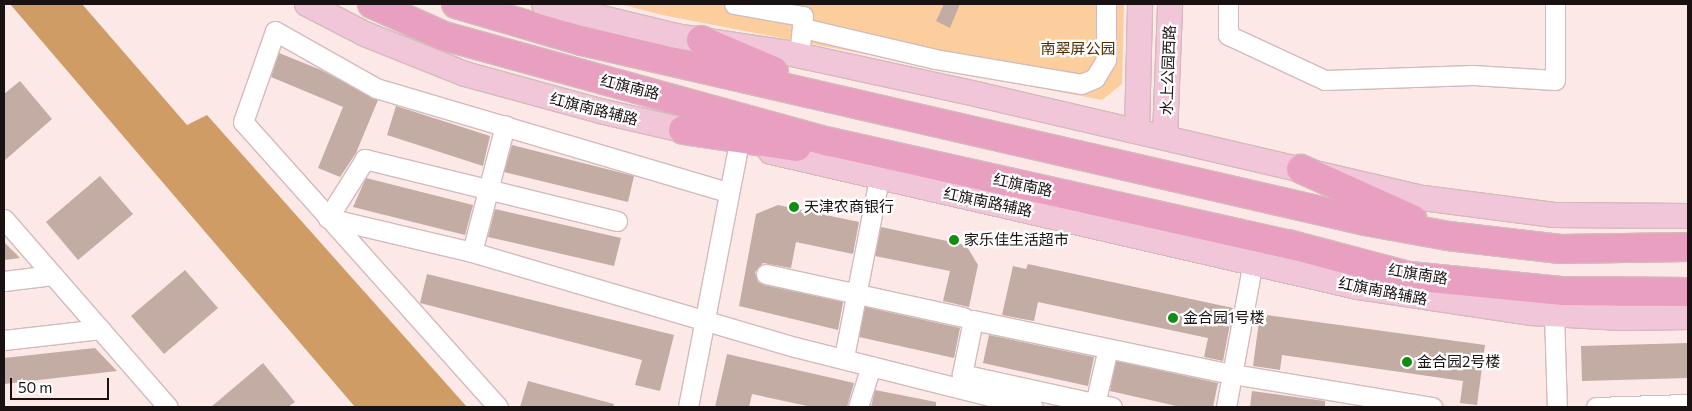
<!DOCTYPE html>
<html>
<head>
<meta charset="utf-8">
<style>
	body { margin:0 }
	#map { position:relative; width:1692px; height:411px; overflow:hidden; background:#fde8e8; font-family:Commissioner,"Noto Sans SC",sans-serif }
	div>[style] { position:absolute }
	.green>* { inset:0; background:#fdce9d }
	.forest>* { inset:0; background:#d09c65 }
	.building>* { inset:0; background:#c2aca3 }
	.roads { filter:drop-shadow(1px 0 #d4babb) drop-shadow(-1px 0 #d4babb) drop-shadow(0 1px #d4babb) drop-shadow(0 -1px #d4babb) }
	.minor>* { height:19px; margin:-9.5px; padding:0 9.5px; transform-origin:9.5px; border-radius:9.5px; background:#fff }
	.major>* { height:24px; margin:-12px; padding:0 12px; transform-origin:12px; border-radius:12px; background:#f2c6d9 }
	.highway>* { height:28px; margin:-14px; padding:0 14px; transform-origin:14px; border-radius:14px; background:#e9a0c0 }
	.dots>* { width:14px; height:14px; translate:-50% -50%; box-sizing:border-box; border:2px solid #fff; border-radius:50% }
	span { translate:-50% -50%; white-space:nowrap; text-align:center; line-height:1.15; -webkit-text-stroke:4.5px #fff; paint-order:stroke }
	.park-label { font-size:15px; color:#4d2c00 }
	.street-label { font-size:15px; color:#1a1112 }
	.poi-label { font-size:15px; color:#1a1112 }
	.left { translate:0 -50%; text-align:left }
	.frame { position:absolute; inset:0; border:5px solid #1a1112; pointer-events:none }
	.scale { position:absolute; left:10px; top:378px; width:99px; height:22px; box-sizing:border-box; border:2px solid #1a1112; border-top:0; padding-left:6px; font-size:15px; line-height:18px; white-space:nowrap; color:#1a1112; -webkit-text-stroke:4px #fff; paint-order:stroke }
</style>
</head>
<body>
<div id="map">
	<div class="green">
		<div style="clip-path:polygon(620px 4px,1124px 4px,1122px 84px,1102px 100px,662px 15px)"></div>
	</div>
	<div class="forest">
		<div style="clip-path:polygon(10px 4px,82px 4px,187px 125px,207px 115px,467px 407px,355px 407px)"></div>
	</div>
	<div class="building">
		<div style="clip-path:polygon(944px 4px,960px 4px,950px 28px,936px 21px)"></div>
		<div style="clip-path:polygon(279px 53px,321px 70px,378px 100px,356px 153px,340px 177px,318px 168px,343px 107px,271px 77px)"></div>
		<div style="clip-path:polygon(20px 81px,52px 119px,4px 161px,4px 94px)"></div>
		<div style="clip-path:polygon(396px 106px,490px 136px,483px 166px,387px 135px)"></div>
		<div style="clip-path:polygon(512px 145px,634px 176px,628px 202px,504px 172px)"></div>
		<div style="clip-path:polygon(100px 176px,133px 214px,78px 260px,46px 222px)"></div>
		<div style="clip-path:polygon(366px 178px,473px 205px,465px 235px,353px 207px)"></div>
		<div style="clip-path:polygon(778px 205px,859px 222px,853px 254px,796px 242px,791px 268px,763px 263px,755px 272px,758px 282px,764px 285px,843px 302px,838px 330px,739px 306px,756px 214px)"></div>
		<div style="clip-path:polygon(495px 209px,621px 238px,614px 266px,488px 237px)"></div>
		<div style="clip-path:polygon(881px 227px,966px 245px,978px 265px,969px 307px,943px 301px,950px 271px,875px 256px)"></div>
		<div style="clip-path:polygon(4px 242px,20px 258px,4px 260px)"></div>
		<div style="clip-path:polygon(1028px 264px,1233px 308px,1223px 361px,1204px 357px,1208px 338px,1038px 302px,1034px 321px,1002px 315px,1013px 266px,1026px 269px)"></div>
		<div style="clip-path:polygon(185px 270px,218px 308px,164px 354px,131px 316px)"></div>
		<div style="clip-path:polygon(427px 274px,674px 335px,660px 391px,635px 385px,642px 360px,420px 303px)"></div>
		<div style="clip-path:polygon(865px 307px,960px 328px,954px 358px,859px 337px)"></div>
		<div style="clip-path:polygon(1260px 314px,1485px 345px,1477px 405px,1460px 403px,1463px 381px,1282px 355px,1280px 370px,1253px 366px)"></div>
		<div style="clip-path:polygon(989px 335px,1094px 357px,1088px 386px,983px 363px)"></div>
		<div style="clip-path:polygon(1688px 343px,1688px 378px,1582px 381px,1581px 346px)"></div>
		<div style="clip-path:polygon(95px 348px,117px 371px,4px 384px,4px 358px)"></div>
		<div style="clip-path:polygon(727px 354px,854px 383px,847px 407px,812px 407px,752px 394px,749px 407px,715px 407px)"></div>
		<div style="clip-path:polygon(1116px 361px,1218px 383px,1213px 407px,1181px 407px,1110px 391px)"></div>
		<div style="clip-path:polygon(263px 363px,295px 402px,288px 407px,211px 407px)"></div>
		<div style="clip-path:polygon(528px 381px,614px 404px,613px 407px,520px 407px)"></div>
		<div style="clip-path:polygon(875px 390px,936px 402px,936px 407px,871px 407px)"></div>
		<div style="clip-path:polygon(1252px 391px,1325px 401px,1325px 407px,1250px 407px)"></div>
	</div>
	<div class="roads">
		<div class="minor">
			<div style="left:734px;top:4px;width:70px;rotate:9.9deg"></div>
			<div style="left:803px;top:16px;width:40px;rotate:95.7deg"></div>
			<div style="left:1228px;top:4px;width:31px;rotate:90deg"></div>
			<div style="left:1228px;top:35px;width:107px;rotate:24.9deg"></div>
			<div style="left:1325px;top:80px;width:148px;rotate:-1.9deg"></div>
			<div style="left:1473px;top:75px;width:82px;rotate:3.5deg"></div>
			<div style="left:1555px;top:80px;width:76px;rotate:-90deg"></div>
			<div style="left:803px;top:28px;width:136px;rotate:13.2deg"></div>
			<div style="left:935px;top:59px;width:148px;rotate:9.7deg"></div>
			<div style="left:1081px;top:84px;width:15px;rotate:-23deg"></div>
			<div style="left:1095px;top:78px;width:21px;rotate:-59deg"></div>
			<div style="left:1106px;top:60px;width:56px;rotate:-90deg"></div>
			<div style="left:4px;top:219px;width:249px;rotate:48.9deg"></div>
			<div style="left:617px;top:221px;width:260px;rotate:-166.2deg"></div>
			<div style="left:365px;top:159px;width:70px;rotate:122.1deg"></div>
			<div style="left:328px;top:218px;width:148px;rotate:13.3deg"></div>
			<div style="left:472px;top:252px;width:337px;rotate:16.4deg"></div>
			<div style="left:795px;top:347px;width:245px;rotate:14.1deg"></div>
			<div style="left:472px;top:252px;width:131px;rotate:-75.4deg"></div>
			<div style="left:766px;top:274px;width:202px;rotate:12.3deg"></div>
			<div style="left:4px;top:281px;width:49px;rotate:-7deg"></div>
			<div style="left:1554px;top:314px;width:93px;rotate:88.2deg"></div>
			<div style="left:4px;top:340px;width:97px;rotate:-6.5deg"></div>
			<div style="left:844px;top:357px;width:182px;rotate:-78.9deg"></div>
			<div style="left:1095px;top:404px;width:57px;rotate:-76.9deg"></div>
			<div style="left:498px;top:407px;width:382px;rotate:-131.8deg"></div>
			<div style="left:243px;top:122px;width:96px;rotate:-70.6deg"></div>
			<div style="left:275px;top:31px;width:116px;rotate:29.4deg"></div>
			<div style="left:376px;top:88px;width:367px;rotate:16.5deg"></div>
			<div style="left:688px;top:407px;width:269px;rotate:-79.1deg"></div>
			<div style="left:858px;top:407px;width:43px;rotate:-72.4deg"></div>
			<div style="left:1112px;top:407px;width:154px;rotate:-167.6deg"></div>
			<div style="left:962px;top:374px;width:55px;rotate:-78.5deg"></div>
			<div style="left:973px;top:320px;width:265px;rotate:11.8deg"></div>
			<div style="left:1232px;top:374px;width:203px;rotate:9.4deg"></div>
			<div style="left:1226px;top:407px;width:147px;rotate:-79.5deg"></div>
			<div style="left:1596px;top:407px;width:92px;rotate:-1.9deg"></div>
		</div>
		<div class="major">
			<div style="left:307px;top:4px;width:65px;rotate:27.3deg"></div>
			<div style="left:365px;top:34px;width:108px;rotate:21.8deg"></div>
			<div style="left:465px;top:74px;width:144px;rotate:15.3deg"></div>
			<div style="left:604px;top:112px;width:98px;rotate:12.9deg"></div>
			<div style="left:544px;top:4px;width:136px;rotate:13.6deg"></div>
			<div style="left:676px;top:36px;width:113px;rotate:8.6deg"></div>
			<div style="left:788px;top:53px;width:197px;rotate:12.3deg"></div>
			<div style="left:980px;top:95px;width:455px;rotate:13.1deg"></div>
			<div style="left:1423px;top:198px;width:132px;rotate:7.4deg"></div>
			<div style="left:1554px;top:215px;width:134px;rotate:0.4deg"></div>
			<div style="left:1137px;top:131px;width:127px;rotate:-88.6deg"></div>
			<div style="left:1165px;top:137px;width:133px;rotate:-87.8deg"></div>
			<div style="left:771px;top:152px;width:601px;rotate:12.97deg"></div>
			<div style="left:1357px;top:287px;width:177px;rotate:8.5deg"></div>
			<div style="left:1532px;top:313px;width:90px;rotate:3.2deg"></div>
			<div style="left:1622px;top:318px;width:66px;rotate:-0.9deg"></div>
		</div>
		<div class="highway">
			<div style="left:372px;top:4px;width:79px;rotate:24deg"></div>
			<div style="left:444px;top:36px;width:400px;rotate:15.4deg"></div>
			<div style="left:830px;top:142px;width:469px;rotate:12.6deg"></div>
			<div style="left:1288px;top:244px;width:125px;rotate:14.8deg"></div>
			<div style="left:1409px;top:276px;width:155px;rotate:5.6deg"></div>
			<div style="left:1563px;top:291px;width:125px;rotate:0.5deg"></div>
			<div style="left:456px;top:4px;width:131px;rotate:16.4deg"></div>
			<div style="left:582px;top:41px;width:803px;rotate:12.95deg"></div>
			<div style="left:1365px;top:221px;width:84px;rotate:10.2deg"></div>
			<div style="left:1448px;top:236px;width:113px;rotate:6.6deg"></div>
			<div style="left:1560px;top:249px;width:128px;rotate:-0.9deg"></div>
			<div style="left:701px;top:40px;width:79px;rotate:23deg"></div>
			<div style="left:683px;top:130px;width:115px;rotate:8.5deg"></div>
			<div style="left:1301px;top:169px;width:122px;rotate:24.2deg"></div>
		</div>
	</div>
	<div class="dots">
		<div style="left:794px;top:207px;background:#128c15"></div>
		<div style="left:954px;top:240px;background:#128c15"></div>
		<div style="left:1173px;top:318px;background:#128c15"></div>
		<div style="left:1407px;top:362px;background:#128c15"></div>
	</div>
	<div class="park-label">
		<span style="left:1078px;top:49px">南翠屏公园</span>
	</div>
	<div class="street-label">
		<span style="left:1168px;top:70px;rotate:-88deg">水上公园西路</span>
		<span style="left:630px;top:87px;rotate:14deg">红旗南路</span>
		<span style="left:594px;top:109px;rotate:14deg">红旗南路辅路</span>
		<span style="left:1023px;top:185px;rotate:12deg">红旗南路</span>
		<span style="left:988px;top:202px;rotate:12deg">红旗南路辅路</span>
		<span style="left:1418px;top:274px;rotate:9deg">红旗南路</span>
		<span style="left:1383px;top:291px;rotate:11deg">红旗南路辅路</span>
	</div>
	<div class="poi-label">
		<span class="left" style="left:804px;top:207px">天津农商银行</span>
		<span class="left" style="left:964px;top:240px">家乐佳生活超市</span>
		<span class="left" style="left:1183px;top:318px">金合园1号楼</span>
		<span class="left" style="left:1417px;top:362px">金合园2号楼</span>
	</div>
	<div class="frame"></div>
	<div class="scale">50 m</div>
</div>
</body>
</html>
